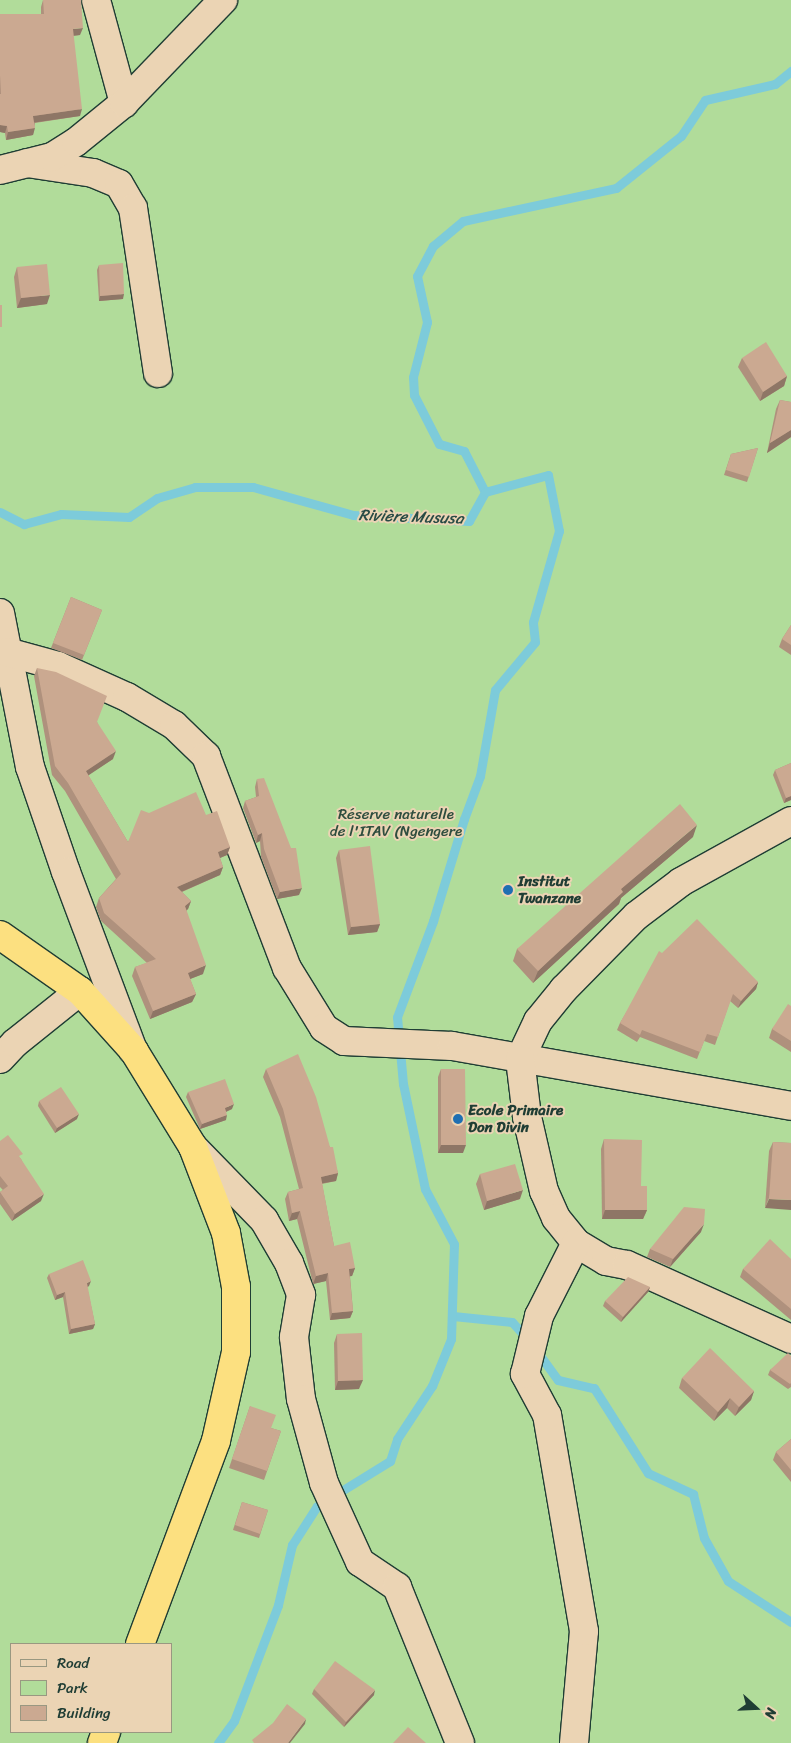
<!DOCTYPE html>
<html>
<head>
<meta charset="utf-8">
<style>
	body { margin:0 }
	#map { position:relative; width:791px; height:1743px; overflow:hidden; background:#eed2b2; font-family:Sriracha,sans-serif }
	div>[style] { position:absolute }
	.green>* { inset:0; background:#b1dc9a }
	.stream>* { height:9px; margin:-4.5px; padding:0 4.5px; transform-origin:4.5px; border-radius:4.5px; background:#7dcbda }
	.roads { filter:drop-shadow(1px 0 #1f3d34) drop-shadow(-1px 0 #1f3d34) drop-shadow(0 1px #1f3d34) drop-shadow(0 -1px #1f3d34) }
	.street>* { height:28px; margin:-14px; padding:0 14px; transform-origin:14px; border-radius:14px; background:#ebd4b4 }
	.highway>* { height:28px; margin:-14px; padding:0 14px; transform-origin:14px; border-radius:14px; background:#fce080 }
	.wall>* { inset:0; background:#af917d }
	.shaded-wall>* { inset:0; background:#8e7666 }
	.building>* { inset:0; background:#cba991 }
	.dots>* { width:14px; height:14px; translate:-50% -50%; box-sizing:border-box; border:2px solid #ebd4b4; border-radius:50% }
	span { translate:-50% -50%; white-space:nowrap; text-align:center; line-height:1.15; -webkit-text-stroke:4px #ebd4b4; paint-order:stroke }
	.park-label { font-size:15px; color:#2e4d3e }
	.poi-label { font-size:15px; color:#1f3d34; font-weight:700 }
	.left { translate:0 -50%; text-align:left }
	.water-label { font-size:16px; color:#284b45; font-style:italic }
	.legend { position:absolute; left:10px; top:1643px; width:162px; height:90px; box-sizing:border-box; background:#ebd4b4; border:1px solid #999881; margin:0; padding:6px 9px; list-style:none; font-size:15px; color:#1f3d34 }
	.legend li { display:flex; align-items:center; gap:10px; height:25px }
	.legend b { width:25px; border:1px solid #999881 }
	.north { position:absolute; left:731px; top:1683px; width:50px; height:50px; -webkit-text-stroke:4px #ebd4b4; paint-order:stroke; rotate:110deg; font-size:14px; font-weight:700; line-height:20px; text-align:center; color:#1f3d34 }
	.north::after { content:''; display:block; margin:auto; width:18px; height:22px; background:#1f3d34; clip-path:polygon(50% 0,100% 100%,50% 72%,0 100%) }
</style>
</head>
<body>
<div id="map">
	<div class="green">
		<div style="clip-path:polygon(evenodd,0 0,791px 0,791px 1743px,0 1743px,0 0,11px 1644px,171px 1644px,171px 1732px,11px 1732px,11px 1644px)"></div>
	</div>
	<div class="stream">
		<div style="left:485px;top:492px;width:46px;rotate:-117.1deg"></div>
		<div style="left:464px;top:451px;width:26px;rotate:-164deg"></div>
		<div style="left:439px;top:444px;width:55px;rotate:-117deg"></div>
		<div style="left:414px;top:395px;width:18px;rotate:-93deg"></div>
		<div style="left:413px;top:377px;width:57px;rotate:-75.7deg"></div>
		<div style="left:427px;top:322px;width:47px;rotate:-102.3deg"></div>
		<div style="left:417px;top:276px;width:34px;rotate:-62deg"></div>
		<div style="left:433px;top:246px;width:39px;rotate:-40deg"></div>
		<div style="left:463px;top:221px;width:157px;rotate:-12.2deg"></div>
		<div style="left:616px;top:188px;width:83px;rotate:-38.7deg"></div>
		<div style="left:681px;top:136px;width:43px;rotate:-56.3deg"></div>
		<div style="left:705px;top:100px;width:72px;rotate:-12.9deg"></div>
		<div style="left:775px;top:84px;width:21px;rotate:-39deg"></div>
		<div style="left:0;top:512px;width:27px;rotate:27deg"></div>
		<div style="left:24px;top:524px;width:38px;rotate:-15deg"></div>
		<div style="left:61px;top:514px;width:68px;rotate:2.5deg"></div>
		<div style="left:129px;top:517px;width:34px;rotate:-34deg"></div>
		<div style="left:157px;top:498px;width:40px;rotate:-16deg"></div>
		<div style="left:195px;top:487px;width:58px"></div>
		<div style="left:253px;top:487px;width:104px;rotate:15.6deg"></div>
		<div style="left:353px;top:515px;width:116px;rotate:3deg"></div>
		<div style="left:469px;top:521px;width:33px;rotate:-61deg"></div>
		<div style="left:453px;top:1316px;width:59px;rotate:5.8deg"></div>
		<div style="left:512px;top:1322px;width:24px;rotate:48deg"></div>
		<div style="left:536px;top:1350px;width:37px;rotate:54deg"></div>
		<div style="left:558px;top:1380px;width:37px;rotate:13deg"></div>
		<div style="left:594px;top:1388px;width:101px;rotate:57.6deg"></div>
		<div style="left:648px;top:1473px;width:50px;rotate:25deg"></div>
		<div style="left:693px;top:1494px;width:45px;rotate:76deg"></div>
		<div style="left:704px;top:1538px;width:49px;rotate:60.8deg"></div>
		<div style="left:728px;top:1581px;width:75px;rotate:33.1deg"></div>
		<div style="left:218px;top:1743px;width:27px;rotate:-54deg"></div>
		<div style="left:234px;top:1721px;width:124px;rotate:-69.2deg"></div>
		<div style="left:278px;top:1605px;width:62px;rotate:-76.9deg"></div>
		<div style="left:292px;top:1545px;width:46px;rotate:-57.3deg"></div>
		<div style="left:317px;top:1506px;width:86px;rotate:-31.7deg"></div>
		<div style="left:390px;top:1461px;width:23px;rotate:-72deg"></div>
		<div style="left:397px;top:1439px;width:64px;rotate:-56.6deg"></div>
		<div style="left:432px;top:1386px;width:51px;rotate:-68deg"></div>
		<div style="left:451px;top:1339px;width:95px;rotate:-88.2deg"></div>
		<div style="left:454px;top:1244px;width:62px;rotate:-117.8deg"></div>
		<div style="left:425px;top:1189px;width:107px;rotate:-101.8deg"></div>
		<div style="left:403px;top:1084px;width:67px;rotate:-95.1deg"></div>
		<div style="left:397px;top:1017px;width:103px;rotate:-69.4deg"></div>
		<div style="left:433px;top:921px;width:107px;rotate:-73.1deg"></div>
		<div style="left:464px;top:819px;width:46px;rotate:-69.6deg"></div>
		<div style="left:480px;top:776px;width:87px;rotate:-80.1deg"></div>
		<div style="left:495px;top:690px;width:62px;rotate:-50.2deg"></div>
		<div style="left:535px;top:642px;width:20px;rotate:-96deg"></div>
		<div style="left:533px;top:622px;width:95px;rotate:-74.1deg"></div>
		<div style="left:559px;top:531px;width:57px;rotate:-101.1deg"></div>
		<div style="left:548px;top:475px;width:65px;rotate:164.9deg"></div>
	</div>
	<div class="roads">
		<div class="street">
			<div style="left:96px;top:0;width:107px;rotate:74.8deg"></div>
			<div style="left:27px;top:163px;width:67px;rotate:8.6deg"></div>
			<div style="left:93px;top:173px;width:28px;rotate:23deg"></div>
			<div style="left:119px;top:184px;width:28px;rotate:60deg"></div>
			<div style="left:133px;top:208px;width:167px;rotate:81.4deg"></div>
			<div style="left:0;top:170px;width:54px;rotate:-14deg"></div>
			<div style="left:52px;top:157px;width:28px;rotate:-32deg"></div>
			<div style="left:76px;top:142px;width:62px;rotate:-39.1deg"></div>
			<div style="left:124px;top:103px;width:143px;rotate:-46.1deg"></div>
			<div style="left:0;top:613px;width:157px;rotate:79deg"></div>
			<div style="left:30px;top:767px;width:111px;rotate:71.1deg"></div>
			<div style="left:66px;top:872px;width:190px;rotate:69.4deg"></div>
			<div style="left:7px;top:652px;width:53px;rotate:15.4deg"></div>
			<div style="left:58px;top:666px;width:76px;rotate:24.2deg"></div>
			<div style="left:127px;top:697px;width:55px;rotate:30.8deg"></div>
			<div style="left:174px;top:725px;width:45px;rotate:44.1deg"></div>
			<div style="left:206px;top:756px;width:227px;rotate:69.1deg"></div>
			<div style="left:287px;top:968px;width:70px;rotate:58.3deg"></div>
			<div style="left:324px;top:1028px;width:24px;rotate:33deg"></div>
			<div style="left:344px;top:1041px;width:108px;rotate:2.7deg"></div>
			<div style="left:452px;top:1046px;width:344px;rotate:10deg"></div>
			<div style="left:791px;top:821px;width:126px;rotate:151deg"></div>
			<div style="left:681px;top:882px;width:56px;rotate:142.9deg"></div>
			<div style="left:636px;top:916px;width:103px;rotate:134.6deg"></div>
			<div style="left:564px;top:989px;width:41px;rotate:129.1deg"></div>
			<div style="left:538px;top:1021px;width:42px;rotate:115.3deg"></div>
			<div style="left:520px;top:1059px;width:58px;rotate:83.1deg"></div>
			<div style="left:527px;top:1117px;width:76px;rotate:77.1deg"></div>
			<div style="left:544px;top:1191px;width:30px;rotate:66deg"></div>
			<div style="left:556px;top:1218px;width:32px;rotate:51deg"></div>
			<div style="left:576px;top:1243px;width:35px;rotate:31deg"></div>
			<div style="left:606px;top:1261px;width:21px;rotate:11deg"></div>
			<div style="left:627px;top:1265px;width:180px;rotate:24.3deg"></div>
			<div style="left:0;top:1059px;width:22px;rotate:-47deg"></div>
			<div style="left:15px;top:1043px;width:83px;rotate:-38.7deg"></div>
			<div style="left:193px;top:1147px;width:102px;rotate:45.8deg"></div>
			<div style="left:264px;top:1220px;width:50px;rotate:59.8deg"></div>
			<div style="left:289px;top:1263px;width:34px;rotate:69deg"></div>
			<div style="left:301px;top:1295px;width:43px;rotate:99.5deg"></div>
			<div style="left:294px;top:1337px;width:62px;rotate:83.6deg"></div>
			<div style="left:301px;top:1399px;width:87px;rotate:74.7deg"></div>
			<div style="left:324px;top:1483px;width:87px;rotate:65.5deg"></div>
			<div style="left:360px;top:1562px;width:45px;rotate:34deg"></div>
			<div style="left:397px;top:1587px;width:168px;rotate:68deg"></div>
			<div style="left:574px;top:1743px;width:112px;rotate:-84.9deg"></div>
			<div style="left:584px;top:1631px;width:219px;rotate:-99.7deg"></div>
			<div style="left:547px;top:1415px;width:47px;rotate:-118.2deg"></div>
			<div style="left:525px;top:1374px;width:60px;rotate:-76.4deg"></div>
			<div style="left:539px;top:1316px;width:82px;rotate:-63.1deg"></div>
		</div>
		<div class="highway">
			<div style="left:0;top:935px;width:98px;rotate:35deg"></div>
			<div style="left:80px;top:991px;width:81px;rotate:48deg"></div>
			<div style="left:134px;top:1051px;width:113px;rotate:58.4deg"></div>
			<div style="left:193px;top:1147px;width:92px;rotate:69deg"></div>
			<div style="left:226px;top:1233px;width:55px;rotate:79.5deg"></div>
			<div style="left:236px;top:1287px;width:65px;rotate:90deg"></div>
			<div style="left:236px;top:1352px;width:91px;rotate:102.7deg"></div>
			<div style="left:216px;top:1441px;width:217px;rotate:110.5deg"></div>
			<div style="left:102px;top:1743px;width:12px;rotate:-70deg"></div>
		</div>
	</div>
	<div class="wall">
		<div style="clip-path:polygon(43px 0,80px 35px,73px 36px,80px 116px,35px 123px,33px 135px,6px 140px,5px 133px,0 132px,0 14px,41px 14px,41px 7px)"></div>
		<div style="clip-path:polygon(99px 265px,123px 299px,99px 301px,97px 270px)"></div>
		<div style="clip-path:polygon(17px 267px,47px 304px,17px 308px,14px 277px)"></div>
		<div style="clip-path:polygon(742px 358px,787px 376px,784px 386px,760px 401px,738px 367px)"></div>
		<div style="clip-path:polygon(780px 400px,791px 402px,791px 437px,767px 453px,776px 409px)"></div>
		<div style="clip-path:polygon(758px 448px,747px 482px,724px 475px,731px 454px)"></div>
		<div style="clip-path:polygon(71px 597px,102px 610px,82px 660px,51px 648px)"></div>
		<div style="clip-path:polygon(791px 625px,791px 655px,779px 647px,782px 639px)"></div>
		<div style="clip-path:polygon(37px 668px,97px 722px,113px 759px,88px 775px,128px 842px,149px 813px,206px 815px,230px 847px,227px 855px,220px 858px,223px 867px,220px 875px,182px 892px,191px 901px,188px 909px,186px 910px,203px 974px,190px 979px,196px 994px,192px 1002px,150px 1019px,132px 976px,135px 967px,147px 963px,101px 921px,96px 907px,99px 898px,116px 879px,65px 791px,52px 775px,34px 676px)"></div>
		<div style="clip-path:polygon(791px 763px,791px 800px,784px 803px,773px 775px,775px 770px)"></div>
		<div style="clip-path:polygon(257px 779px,299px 895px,277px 899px,261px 857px,260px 841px,256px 843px,243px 808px,245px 801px,256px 797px,255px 787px)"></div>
		<div style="clip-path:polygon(693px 837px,621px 898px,619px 904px,533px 983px,513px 961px,517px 949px)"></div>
		<div style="clip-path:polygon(339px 850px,380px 924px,377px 932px,348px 935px,336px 858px)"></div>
		<div style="clip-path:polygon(662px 953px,758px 982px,756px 989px,738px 1008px,730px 1001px,715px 1045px,704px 1041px,697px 1059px,640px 1037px,637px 1042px,617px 1030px,620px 1023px)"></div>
		<div style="clip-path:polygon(791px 1006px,791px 1052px,769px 1038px,772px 1029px)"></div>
		<div style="clip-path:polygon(266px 1069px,330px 1147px,338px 1173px,336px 1181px,322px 1184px,334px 1246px,355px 1268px,352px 1276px,350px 1276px,353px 1311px,350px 1318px,330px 1320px,326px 1281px,313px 1284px,297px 1219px,289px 1221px,285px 1199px,288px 1192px,299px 1189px,280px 1117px,263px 1077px)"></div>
		<div style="clip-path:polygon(441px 1069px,463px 1153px,438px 1153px,438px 1077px)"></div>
		<div style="clip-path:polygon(188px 1092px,232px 1109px,226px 1112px,226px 1120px,200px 1129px,186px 1097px)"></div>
		<div style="clip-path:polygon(39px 1101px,77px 1119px,55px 1133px,38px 1106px)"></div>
		<div style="clip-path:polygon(604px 1139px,641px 1186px,647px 1210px,643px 1219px,602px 1219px,601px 1149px)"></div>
		<div style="clip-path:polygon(0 1141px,21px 1159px,41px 1201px,12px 1221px,0 1204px,0 1192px,3px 1190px,0 1187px)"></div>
		<div style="clip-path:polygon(773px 1142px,791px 1143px,765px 1208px,769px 1151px)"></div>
		<div style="clip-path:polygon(480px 1174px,520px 1199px,484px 1210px,476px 1184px)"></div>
		<div style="clip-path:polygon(701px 1232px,670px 1267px,647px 1257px,650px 1249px)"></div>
		<div style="clip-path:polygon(791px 1259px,791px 1320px,740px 1277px,743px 1269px)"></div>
		<div style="clip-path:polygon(49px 1274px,89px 1286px,87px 1287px,95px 1324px,93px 1329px,69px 1334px,63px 1297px,55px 1300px,47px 1278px)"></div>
		<div style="clip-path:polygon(650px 1287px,648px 1292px,621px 1322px,603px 1306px,605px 1301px)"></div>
		<div style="clip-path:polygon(337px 1334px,359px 1389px,335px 1390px,334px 1343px)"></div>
		<div style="clip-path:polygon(791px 1356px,791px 1387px,788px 1389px,768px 1375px,770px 1370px)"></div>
		<div style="clip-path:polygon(682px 1378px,754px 1391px,751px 1400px,735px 1416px,727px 1408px,714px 1421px,679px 1388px)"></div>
		<div style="clip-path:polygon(250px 1406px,271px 1428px,281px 1431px,264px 1480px,229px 1468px)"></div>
		<div style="clip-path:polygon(791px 1439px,791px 1482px,773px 1460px,776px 1452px)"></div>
		<div style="clip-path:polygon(242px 1502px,268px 1510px,259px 1538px,233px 1530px)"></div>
		<div style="clip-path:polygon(314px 1689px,374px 1695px,344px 1727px,312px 1694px)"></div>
	</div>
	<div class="shaded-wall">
		<div style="clip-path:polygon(83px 28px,80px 35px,70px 36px,73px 29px)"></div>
		<div style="clip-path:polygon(82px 109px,80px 116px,31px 123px,33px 116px)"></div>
		<div style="clip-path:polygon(0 125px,7px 126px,5px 133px,0 132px)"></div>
		<div style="clip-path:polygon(35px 128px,33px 135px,6px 140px,8px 132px)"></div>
		<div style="clip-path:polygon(124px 294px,123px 299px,99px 301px,100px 296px)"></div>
		<div style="clip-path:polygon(50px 295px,47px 304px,17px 308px,21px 298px)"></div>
		<div style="clip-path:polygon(787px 376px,784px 386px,760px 401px,763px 392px)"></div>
		<div style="clip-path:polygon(791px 430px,791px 437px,767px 453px,770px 443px)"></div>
		<div style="clip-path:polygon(116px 751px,113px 759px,83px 779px,86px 771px)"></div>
		<div style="clip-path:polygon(791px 796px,791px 800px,784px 803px,786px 798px)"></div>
		<div style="clip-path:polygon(697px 825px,693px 837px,621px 898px,619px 904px,533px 983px,538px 971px,621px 889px)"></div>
		<div style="clip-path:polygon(262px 833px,260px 841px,256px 843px,258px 835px)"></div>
		<div style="clip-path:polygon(230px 847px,227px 855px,215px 860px,218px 852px)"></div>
		<div style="clip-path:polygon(223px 867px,220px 875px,174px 895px,177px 887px)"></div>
		<div style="clip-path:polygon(302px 888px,299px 895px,277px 899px,280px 892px)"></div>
		<div style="clip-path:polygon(191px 901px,188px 909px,182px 915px,185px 906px)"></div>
		<div style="clip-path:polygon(380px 924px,377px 932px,348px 935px,351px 927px)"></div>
		<div style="clip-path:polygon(206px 965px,203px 974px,185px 981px,188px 973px)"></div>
		<div style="clip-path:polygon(758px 982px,756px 989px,738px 1008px,741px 1001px)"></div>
		<div style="clip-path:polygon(196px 994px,192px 1002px,150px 1019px,153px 1011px)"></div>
		<div style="clip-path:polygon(234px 1104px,232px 1109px,223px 1113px,225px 1108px)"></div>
		<div style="clip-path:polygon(79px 1114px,77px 1119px,55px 1133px,57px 1128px)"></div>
		<div style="clip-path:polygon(227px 1115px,226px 1120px,200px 1129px,202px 1124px)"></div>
		<div style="clip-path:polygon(441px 1145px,466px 1145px,463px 1153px,438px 1153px)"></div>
		<div style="clip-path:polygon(338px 1173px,336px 1181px,318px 1184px,321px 1177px)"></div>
		<div style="clip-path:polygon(523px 1190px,520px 1199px,484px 1210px,487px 1201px)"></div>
		<div style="clip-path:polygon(44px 1194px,41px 1201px,12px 1221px,15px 1214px)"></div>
		<div style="clip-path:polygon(769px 1199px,791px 1200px,791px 1210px,765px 1208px)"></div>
		<div style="clip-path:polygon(605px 1210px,647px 1210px,643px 1219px,602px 1219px)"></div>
		<div style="clip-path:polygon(300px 1211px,297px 1219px,289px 1221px,292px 1213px)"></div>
		<div style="clip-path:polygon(704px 1224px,701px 1232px,670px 1267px,673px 1259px)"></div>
		<div style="clip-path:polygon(355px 1268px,352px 1276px,346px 1277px,349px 1269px)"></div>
		<div style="clip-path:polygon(328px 1273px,326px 1281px,313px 1284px,316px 1276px)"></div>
		<div style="clip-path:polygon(91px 1281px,89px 1286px,85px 1288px,87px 1283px)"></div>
		<div style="clip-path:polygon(650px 1287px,648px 1292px,621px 1322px,623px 1317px)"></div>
		<div style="clip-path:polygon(65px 1292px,63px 1297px,55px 1300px,57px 1295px)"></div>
		<div style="clip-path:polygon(353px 1311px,350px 1318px,330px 1320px,332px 1313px)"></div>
		<div style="clip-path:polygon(95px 1324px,93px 1329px,69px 1334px,71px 1329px)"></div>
		<div style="clip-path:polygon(363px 1380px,359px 1389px,335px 1390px,338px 1381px)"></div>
		<div style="clip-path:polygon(754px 1391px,751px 1400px,735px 1416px,739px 1407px)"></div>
		<div style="clip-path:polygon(730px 1398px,727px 1408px,714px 1421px,718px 1412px)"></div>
		<div style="clip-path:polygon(375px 1690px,374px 1695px,344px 1727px,346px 1722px)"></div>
		<div style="clip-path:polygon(306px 1719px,305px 1724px,290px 1743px,288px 1743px)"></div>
	</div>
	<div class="building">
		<div style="clip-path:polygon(43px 0,81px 0,83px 28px,73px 29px,82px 109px,33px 116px,35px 128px,8px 132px,7px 126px,0 125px,0 94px,1px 94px,0 75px,0 14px,44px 14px)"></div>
		<div style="clip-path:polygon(123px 263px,124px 294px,100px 296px,99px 265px)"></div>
		<div style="clip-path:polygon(47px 264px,50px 295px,21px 298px,17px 267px)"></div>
		<div style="clip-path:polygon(0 305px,2px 305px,2px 327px,0 327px)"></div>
		<div style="clip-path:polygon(766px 342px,787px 376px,763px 392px,742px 358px)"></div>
		<div style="clip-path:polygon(780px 400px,791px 402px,791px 430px,770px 443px)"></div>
		<div style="clip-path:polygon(758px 448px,749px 477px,726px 470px,731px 454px)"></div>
		<div style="clip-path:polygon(71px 597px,102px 610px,84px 655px,53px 643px)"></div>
		<div style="clip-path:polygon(791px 625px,791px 645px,782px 639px)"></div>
		<div style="clip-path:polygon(37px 668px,56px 672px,107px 696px,97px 722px,116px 751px,86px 771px,128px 842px,141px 810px,149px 813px,196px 792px,206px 815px,217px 811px,230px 847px,218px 852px,223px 867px,177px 887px,191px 901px,185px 906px,206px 965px,188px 973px,196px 994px,153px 1011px,135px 967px,156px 959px,104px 913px,99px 898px,121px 874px,68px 783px,55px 766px)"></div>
		<div style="clip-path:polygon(791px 763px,791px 796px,786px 798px,775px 770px)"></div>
		<div style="clip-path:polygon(264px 778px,291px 848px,296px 848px,302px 888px,280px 892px,264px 849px,262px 833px,258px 835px,245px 801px,259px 796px,257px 779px)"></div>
		<div style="clip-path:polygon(680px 804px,697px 825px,621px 889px,623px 892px,538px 971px,517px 949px)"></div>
		<div style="clip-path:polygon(370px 846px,380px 924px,351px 927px,339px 850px)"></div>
		<div style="clip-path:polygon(697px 919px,758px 982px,741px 1001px,733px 994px,718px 1037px,707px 1034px,700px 1052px,642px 1030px,640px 1035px,620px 1023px,659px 951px,662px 953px)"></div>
		<div style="clip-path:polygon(788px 1004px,791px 1006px,791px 1041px,772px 1029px)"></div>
		<div style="clip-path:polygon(298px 1054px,316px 1097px,330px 1147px,333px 1147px,338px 1173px,321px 1177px,334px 1246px,350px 1242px,355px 1268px,349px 1269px,353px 1311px,332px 1313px,328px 1273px,316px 1276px,300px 1211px,292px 1213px,288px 1192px,303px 1188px,283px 1109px,266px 1069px)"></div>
		<div style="clip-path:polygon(441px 1069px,465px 1069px,466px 1145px,441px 1145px)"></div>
		<div style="clip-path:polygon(225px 1079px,234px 1104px,225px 1108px,227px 1115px,202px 1124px,188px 1092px)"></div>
		<div style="clip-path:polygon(61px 1087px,79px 1114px,57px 1128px,39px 1101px)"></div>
		<div style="clip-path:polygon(8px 1135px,23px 1154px,19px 1156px,44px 1194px,15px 1214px,0 1192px,8px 1186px,0 1176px,0 1141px)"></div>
		<div style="clip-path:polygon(604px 1139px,642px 1140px,641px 1186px,647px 1186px,647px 1210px,605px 1210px)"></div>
		<div style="clip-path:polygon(773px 1142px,791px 1143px,791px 1200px,769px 1199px)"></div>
		<div style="clip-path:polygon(515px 1164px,523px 1190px,487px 1201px,480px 1174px)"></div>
		<div style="clip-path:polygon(684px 1207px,705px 1209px,704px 1224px,673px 1259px,650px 1249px)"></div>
		<div style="clip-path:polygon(770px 1239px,791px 1259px,791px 1309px,743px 1269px)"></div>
		<div style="clip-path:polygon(83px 1260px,91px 1281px,87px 1283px,95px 1324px,71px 1329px,65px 1292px,57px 1295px,49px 1274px)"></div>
		<div style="clip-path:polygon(628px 1277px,650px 1287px,623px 1317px,605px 1301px)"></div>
		<div style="clip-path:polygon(362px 1333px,363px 1380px,338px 1381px,337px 1334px)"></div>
		<div style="clip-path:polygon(710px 1348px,754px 1391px,739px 1407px,730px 1398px,718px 1412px,682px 1378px)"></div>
		<div style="clip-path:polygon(788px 1353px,791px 1356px,791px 1383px,790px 1384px,770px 1370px)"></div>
		<div style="clip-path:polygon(250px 1406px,276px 1415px,271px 1428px,281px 1431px,267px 1471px,232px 1459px)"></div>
		<div style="clip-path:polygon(791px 1439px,791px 1470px,776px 1452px)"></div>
		<div style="clip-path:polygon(242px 1502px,268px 1510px,260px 1534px,235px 1525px)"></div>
		<div style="clip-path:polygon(335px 1661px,375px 1690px,346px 1722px,314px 1689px)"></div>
		<div style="clip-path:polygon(287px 1704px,306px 1719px,288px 1743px,254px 1743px,252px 1740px,273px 1723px)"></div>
		<div style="clip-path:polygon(408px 1727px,426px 1743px,393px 1743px)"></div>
	</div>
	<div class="dots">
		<div style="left:508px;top:890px;background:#1f6fb2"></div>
		<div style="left:458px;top:1119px;background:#1f6fb2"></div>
	</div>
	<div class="park-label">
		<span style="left:396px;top:823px">Réserve naturelle<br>de l'ITAV (Ngengere</span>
	</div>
	<div class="poi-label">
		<span class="left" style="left:518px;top:890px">Institut<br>Twanzane</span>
		<span class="left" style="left:468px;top:1119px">Ecole Primaire<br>Don Divin</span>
	</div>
	<div class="water-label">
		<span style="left:411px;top:517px;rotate:2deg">Rivière Mususa</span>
	</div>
	<ul class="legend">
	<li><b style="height:6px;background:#ebd4b4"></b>Road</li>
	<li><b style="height:14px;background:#b1dc9a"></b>Park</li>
	<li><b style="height:14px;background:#cba991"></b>Building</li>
	</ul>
	<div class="north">N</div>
</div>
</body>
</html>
